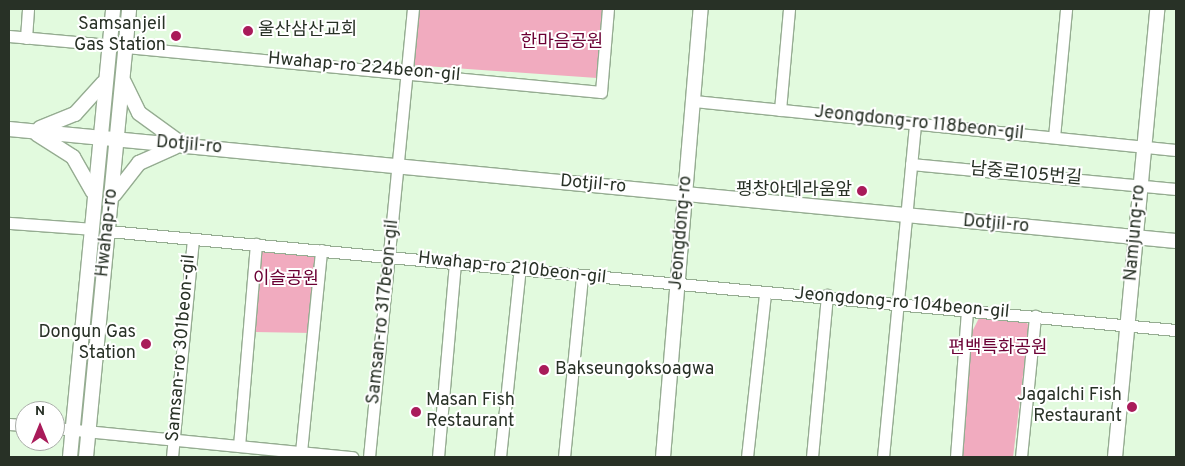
<!DOCTYPE html>
<html>
<head>
<meta charset="utf-8">
<style>
	body { margin:0 }
	#map { position:relative; width:1185px; height:466px; overflow:hidden; background:#e2fade; font-family:Overpass,"Noto Sans KR",sans-serif }
	div>[style] { position:absolute }
	.green>* { inset:0; background:#f1abbf }
	.roads { filter:drop-shadow(1px 0 #95ac91) drop-shadow(-1px 0 #95ac91) drop-shadow(0 1px #95ac91) drop-shadow(0 -1px #95ac91) }
	.minor>* { height:11px; margin:-5.5px; padding:0 5.5px; transform-origin:5.5px; border-radius:5.5px; background:#fff }
	.major>* { height:14px; margin:-7px; padding:0 7px; transform-origin:7px; border-radius:7px; background:#fff }
	.dots>* { width:14px; height:14px; translate:-50% -50%; box-sizing:border-box; border:2px solid #fff; border-radius:50% }
	span { translate:-50% -50%; white-space:nowrap; text-align:center; line-height:1.15; -webkit-text-stroke:4px #fff; paint-order:stroke }
	.poi-label { font-size:18px; color:#283126 }
	.right { translate:-100% -50%; text-align:right }
	.left { translate:0 -50%; text-align:left }
	.park-label { font-size:18px; color:#6b0034 }
	.street-label { font-size:18px; color:#283126 }
	.frame { position:absolute; inset:0; border:10px solid #283126; pointer-events:none }
	.north { position:absolute; left:15px; top:401px; width:50px; height:50px; box-sizing:border-box; background:#fff; border:1px solid #a9ada8; border-radius:50%; rotate:0deg; font-size:14px; font-weight:700; line-height:20px; text-align:center; color:#283126 }
	.north::after { content:''; display:block; margin:auto; width:18px; height:22px; background:#a91b5a; clip-path:polygon(50% 0,100% 100%,50% 72%,0 100%) }
</style>
</head>
<body>
<div id="map">
	<div class="green">
		<div style="clip-path:polygon(416px 9px,603px 9px,597px 78px,411px 65px)"></div>
		<div style="clip-path:polygon(256px 244px,321px 250px,313px 333px,248px 332px)"></div>
		<div style="clip-path:polygon(979px 318px,1026px 322px,1029px 326px,1013px 457px,960px 457px,972px 332px)"></div>
	</div>
	<div class="roads">
		<div class="minor">
			<div style="left:9px;top:36px;width:100px;rotate:5.1deg"></div>
			<div style="left:26px;top:38px;width:29px;rotate:-86deg"></div>
			<div style="left:126px;top:47px;width:477px;rotate:5.4deg"></div>
			<div style="left:601px;top:92px;width:83px;rotate:-85.2deg"></div>
			<div style="left:694px;top:101px;width:484px;rotate:5.8deg"></div>
			<div style="left:780px;top:110px;width:101px;rotate:-84.9deg"></div>
			<div style="left:1054px;top:137px;width:129px;rotate:-84.6deg"></div>
			<div style="left:911px;top:164px;width:266px;rotate:5.4deg"></div>
			<div style="left:9px;top:223px;width:83px;rotate:4.1deg"></div>
			<div style="left:108px;top:231px;width:1073px;rotate:5.3deg"></div>
			<div style="left:9px;top:424px;width:16px;rotate:4deg"></div>
			<div style="left:55px;top:428px;width:299px;rotate:5.6deg"></div>
			<div style="left:239px;top:446px;width:203px;rotate:-85.2deg"></div>
			<div style="left:301px;top:452px;width:203px;rotate:-84.3deg"></div>
			<div style="left:172px;top:457px;width:219px;rotate:-84.5deg"></div>
			<div style="left:369px;top:457px;width:450px;rotate:-84.4deg"></div>
			<div style="left:438px;top:457px;width:197px;rotate:-85deg"></div>
			<div style="left:500px;top:457px;width:191px;rotate:-84deg"></div>
			<div style="left:564px;top:457px;width:181px;rotate:-84.3deg"></div>
			<div style="left:747px;top:457px;width:164px;rotate:-83.7deg"></div>
			<div style="left:812px;top:457px;width:163px;rotate:-84.7deg"></div>
			<div style="left:883px;top:457px;width:335px;rotate:-84.5deg"></div>
			<div style="left:956px;top:457px;width:147px;rotate:-85.7deg"></div>
			<div style="left:1021px;top:457px;width:142px;rotate:-84.3deg"></div>
		</div>
		<div class="major">
			<div style="left:124px;top:82px;width:34px;rotate:64deg"></div>
			<div style="left:139px;top:113px;width:49px;rotate:35.9deg"></div>
			<div style="left:40px;top:128px;width:38px;rotate:-22deg"></div>
			<div style="left:75px;top:114px;width:42px;rotate:-47.9deg"></div>
			<div style="left:9px;top:129px;width:1172px;rotate:5.48deg"></div>
			<div style="left:37px;top:134px;width:43px;rotate:32.6deg"></div>
			<div style="left:73px;top:157px;width:40px;rotate:60.3deg"></div>
			<div style="left:114px;top:195px;width:41px;rotate:-52deg"></div>
			<div style="left:139px;top:163px;width:39px;rotate:-24deg"></div>
			<div style="left:70px;top:457px;width:450px;rotate:-84.5deg"></div>
			<div style="left:86px;top:457px;width:450px;rotate:-84.5deg"></div>
			<div style="left:663px;top:457px;width:450px;rotate:-85.2deg"></div>
			<div style="left:1115px;top:457px;width:450px;rotate:-84.6deg"></div>
		</div>
	</div>
	<div class="dots">
		<div style="left:248px;top:31px;background:#a91b5a"></div>
		<div style="left:176px;top:36px;background:#a91b5a"></div>
		<div style="left:862px;top:191px;background:#a91b5a"></div>
		<div style="left:146px;top:344px;background:#a91b5a"></div>
		<div style="left:544px;top:370px;background:#a91b5a"></div>
		<div style="left:1132px;top:407px;background:#a91b5a"></div>
		<div style="left:416px;top:412px;background:#a91b5a"></div>
	</div>
	<div class="poi-label">
		<span class="right" style="left:166px;top:36px">Samsanjeil<br>Gas Station</span>
		<span class="left" style="left:258px;top:31px">울산삼산교회</span>
		<span class="right" style="left:852px;top:191px">평창아데라움앞</span>
		<span class="right" style="left:136px;top:344px">Dongun Gas<br>Station</span>
		<span class="left" style="left:555px;top:370px">Bakseungoksoagwa</span>
		<span class="right" style="left:1122px;top:407px">Jagalchi Fish<br>Restaurant</span>
		<span class="left" style="left:426px;top:412px">Masan Fish<br>Restaurant</span>
	</div>
	<div class="park-label">
		<span style="left:562px;top:43px">한마음공원</span>
		<span style="left:286px;top:280px">이슬공원</span>
		<span style="left:998px;top:349px">편백특화공원</span>
	</div>
	<div class="street-label">
		<span style="left:364px;top:68px;rotate:5deg">Hwahap-ro 224beon-gil</span>
		<span style="left:919px;top:124px;rotate:6deg">Jeongdong-ro 118beon-gil</span>
		<span style="left:189px;top:146px;rotate:5deg">Dotjil-ro</span>
		<span style="left:1026px;top:175px;rotate:5deg">남중로105번길</span>
		<span style="left:593px;top:185px;rotate:5deg">Dotjil-ro</span>
		<span style="left:996px;top:225px;rotate:5deg">Dotjil-ro</span>
		<span style="left:108px;top:233px;rotate:-84deg">Hwahap-ro</span>
		<span style="left:682px;top:233px;rotate:-85deg">Jeongdong-ro</span>
		<span style="left:1136px;top:233px;rotate:-85deg">Namjung-ro</span>
		<span style="left:512px;top:269px;rotate:6deg">Hwahap-ro 210beon-gil</span>
		<span style="left:902px;top:304px;rotate:5deg">Jeongdong-ro 104beon-gil</span>
		<span style="left:384px;top:312px;rotate:-84deg">Samsan-ro 317beon-gil</span>
		<span style="left:182px;top:348px;rotate:-85deg">Samsan-ro 301beon-gil</span>
	</div>
	<div class="frame"></div>
	<div class="north">N</div>
</div>
</body>
</html>
